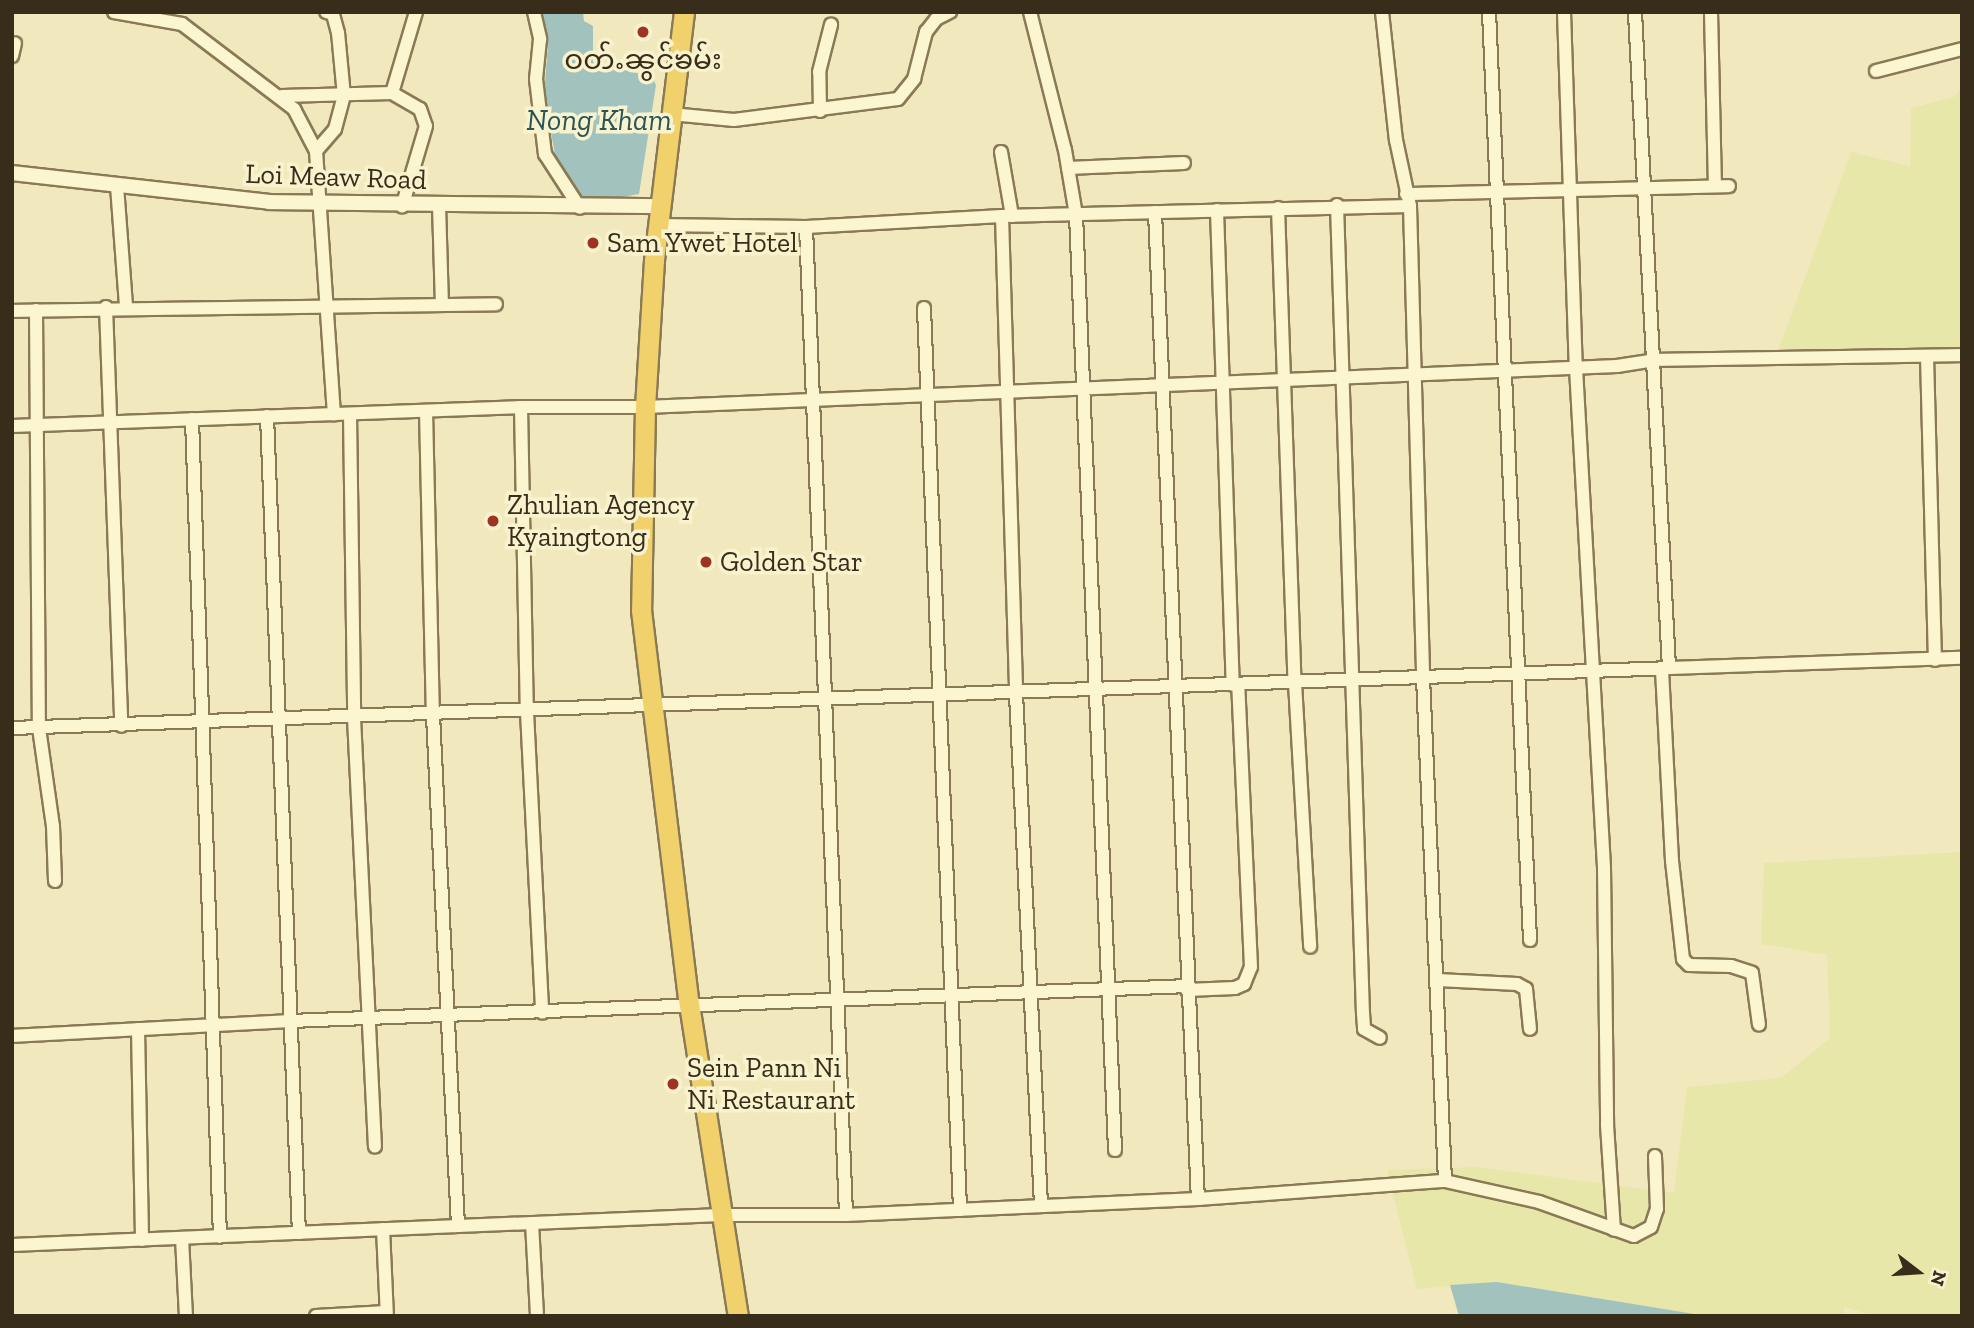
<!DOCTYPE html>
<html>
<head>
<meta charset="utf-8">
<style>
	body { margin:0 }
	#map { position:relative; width:1974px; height:1328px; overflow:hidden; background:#f1e9bd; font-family:"Zilla Slab","Noto Sans Myanmar",serif }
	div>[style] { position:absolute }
	.farmland>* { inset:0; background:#e7e7aa }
	.water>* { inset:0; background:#a1c2bd }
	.roads { filter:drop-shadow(2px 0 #8a7955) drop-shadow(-2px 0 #8a7955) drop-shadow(0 2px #8a7955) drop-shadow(0 -2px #8a7955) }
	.minor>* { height:12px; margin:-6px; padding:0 6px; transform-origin:6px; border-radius:6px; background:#fbf5d0 }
	.tertiary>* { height:14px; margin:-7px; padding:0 7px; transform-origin:7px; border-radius:7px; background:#fbf5d0 }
	.trunk>* { height:19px; margin:-9.5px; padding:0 9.5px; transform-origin:9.5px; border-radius:9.5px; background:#f0d16c }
	.dots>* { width:19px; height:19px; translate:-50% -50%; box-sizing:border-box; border:4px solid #f8f2cd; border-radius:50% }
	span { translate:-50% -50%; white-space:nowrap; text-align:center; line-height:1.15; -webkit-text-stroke:7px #f8f2cd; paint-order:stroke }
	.poi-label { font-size:28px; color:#382d1b }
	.left { translate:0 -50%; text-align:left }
	.street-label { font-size:28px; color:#382d1b }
	.water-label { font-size:30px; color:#295459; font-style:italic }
	.frame { position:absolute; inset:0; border:14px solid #382d1b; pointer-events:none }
	.north { position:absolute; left:1883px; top:1237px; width:70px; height:70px; -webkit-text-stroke:5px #f8f2cd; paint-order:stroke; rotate:107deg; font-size:19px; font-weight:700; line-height:28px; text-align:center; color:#382d1b }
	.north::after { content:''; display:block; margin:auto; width:24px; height:32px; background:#382d1b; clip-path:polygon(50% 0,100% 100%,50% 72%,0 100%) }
</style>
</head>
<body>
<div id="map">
	<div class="farmland">
		<div style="clip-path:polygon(1962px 87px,1962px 352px,1775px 359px,1851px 152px,1910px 166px,1911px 108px,1954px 97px)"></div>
		<div style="clip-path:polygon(1962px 852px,1962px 1316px,1874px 1316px,1845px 1307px,1843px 1316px,1707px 1316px,1497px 1282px,1417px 1289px,1387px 1170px,1476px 1167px,1674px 1193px,1687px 1087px,1781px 1078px,1830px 1038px,1827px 955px,1761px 944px,1764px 863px)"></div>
	</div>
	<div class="water">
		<div style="clip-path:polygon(540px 12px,583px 12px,584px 21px,593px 26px,593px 62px,652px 77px,656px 85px,639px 194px,588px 203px,557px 165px,544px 95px,548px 45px)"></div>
		<div style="clip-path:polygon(1497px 1282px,1707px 1316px,1459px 1316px,1450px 1285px)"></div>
	</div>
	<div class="roads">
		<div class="minor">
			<div style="left:114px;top:12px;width:69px;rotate:10deg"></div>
			<div style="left:182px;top:24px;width:141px;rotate:37.2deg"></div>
			<div style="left:294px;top:109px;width:47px;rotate:62.4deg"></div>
			<div style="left:316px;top:151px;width:264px;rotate:86.1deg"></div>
			<div style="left:534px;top:12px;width:28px;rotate:77deg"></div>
			<div style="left:540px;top:39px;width:40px;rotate:95.7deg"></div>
			<div style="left:536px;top:79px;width:76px;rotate:83.2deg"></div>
			<div style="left:545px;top:154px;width:64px;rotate:57.1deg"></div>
			<div style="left:1030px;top:12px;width:142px;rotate:75.8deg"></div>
			<div style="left:1065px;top:150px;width:66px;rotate:80.4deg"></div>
			<div style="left:1076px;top:215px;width:936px;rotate:87.61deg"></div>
			<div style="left:1382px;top:12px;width:129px;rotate:83.8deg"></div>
			<div style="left:1396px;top:140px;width:67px;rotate:78deg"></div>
			<div style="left:1410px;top:206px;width:471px;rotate:88.4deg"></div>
			<div style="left:1423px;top:677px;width:504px;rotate:87.5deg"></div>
			<div style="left:1489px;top:12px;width:929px;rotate:87.47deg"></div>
			<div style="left:1564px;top:12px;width:356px;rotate:88.1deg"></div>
			<div style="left:1576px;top:368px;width:501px;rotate:86.79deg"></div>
			<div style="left:1604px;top:868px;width:257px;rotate:89.3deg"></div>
			<div style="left:1607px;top:1125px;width:105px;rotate:86.2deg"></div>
			<div style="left:1711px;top:12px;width:174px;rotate:88.7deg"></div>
			<div style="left:12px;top:56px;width:13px;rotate:-77deg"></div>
			<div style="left:1876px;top:71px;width:89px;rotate:-14.3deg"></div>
			<div style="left:392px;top:93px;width:84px;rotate:-73.5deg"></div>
			<div style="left:282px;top:96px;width:110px;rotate:-1.6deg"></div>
			<div style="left:392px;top:93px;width:32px;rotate:30deg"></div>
			<div style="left:420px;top:109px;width:18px;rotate:71deg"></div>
			<div style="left:426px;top:126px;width:84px;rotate:106.5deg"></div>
			<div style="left:820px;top:111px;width:39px;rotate:-91deg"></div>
			<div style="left:819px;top:72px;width:49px;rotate:-75.7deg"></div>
			<div style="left:671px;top:114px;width:63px;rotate:5.4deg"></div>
			<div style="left:734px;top:120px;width:165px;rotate:-7.3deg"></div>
			<div style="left:898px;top:99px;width:26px;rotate:-51deg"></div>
			<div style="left:914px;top:79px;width:49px;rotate:-75.7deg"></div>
			<div style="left:926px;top:32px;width:16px;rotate:-52deg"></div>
			<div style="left:936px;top:19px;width:16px;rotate:-27deg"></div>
			<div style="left:316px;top:151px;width:29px;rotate:-49deg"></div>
			<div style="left:335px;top:129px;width:34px;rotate:-75deg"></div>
			<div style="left:344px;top:96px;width:63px;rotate:-95.4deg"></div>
			<div style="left:338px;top:33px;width:20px;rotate:-105deg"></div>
			<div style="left:333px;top:14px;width:7px;rotate:-164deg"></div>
			<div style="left:1001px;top:152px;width:65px;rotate:80.2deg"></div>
			<div style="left:1068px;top:168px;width:116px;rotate:-2.5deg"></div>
			<div style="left:117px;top:186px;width:120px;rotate:85.7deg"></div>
			<div style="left:1406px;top:194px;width:323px;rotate:-1.4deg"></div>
			<div style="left:439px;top:205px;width:99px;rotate:88.3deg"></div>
			<div style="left:1337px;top:205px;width:808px;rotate:88.16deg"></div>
			<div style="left:1363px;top:1013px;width:16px;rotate:86deg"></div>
			<div style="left:1364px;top:1029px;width:18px;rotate:29deg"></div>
			<div style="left:1278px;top:208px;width:475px;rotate:88deg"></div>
			<div style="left:1295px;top:683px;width:264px;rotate:86.7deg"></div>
			<div style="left:1217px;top:210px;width:475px;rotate:88.1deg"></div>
			<div style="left:1155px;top:212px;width:988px;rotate:87.51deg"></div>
			<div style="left:1002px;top:216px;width:478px;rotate:88.3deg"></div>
			<div style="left:1016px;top:694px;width:513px;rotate:87.2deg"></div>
			<div style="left:658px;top:225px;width:148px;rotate:0.8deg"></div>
			<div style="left:806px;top:227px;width:196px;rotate:-3.2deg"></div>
			<div style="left:1002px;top:216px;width:408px;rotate:-1.4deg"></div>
			<div style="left:806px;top:227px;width:989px;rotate:87.68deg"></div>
			<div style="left:106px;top:307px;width:419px;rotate:87.9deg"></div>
			<div style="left:924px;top:308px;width:903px;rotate:87.71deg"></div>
			<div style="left:36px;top:310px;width:418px;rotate:89.6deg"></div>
			<div style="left:39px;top:728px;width:99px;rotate:81.9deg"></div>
			<div style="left:53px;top:826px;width:55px;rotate:87.9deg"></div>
			<div style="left:12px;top:311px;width:484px;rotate:-0.8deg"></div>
			<div style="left:1927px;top:356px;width:304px;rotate:88.5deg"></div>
			<div style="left:521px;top:407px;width:305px;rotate:88.9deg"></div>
			<div style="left:527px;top:712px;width:301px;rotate:87.1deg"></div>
			<div style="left:426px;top:411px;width:304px;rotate:88.7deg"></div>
			<div style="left:433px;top:715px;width:512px;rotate:87.2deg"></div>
			<div style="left:350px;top:414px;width:304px;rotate:89.2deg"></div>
			<div style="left:354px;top:718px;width:429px;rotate:87.2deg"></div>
			<div style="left:267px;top:416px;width:818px;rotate:87.76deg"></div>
			<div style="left:192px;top:419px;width:818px;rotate:88.04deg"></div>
			<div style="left:12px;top:426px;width:509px;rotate:-2.14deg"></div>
			<div style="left:521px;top:407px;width:124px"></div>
			<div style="left:645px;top:407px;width:973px;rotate:-2.42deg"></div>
			<div style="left:1617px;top:366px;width:38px;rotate:-9deg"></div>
			<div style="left:1655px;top:360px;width:307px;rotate:-0.9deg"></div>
			<div style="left:1669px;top:668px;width:293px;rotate:-2deg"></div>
			<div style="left:1662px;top:670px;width:191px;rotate:87deg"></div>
			<div style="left:1672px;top:861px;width:99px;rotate:83.6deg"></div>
			<div style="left:1683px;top:959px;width:8px;rotate:45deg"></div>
			<div style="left:1689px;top:965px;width:42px;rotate:1.4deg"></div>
			<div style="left:1731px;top:966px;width:22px;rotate:18deg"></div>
			<div style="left:1752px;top:973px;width:52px;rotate:82.3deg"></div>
			<div style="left:12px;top:728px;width:1658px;rotate:-2.07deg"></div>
			<div style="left:1669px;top:668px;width:657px;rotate:-92.97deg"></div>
			<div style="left:1438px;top:980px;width:79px;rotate:2.9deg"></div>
			<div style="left:1517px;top:984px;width:10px;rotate:29deg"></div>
			<div style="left:1526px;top:989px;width:40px;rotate:84.3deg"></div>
			<div style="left:1187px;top:990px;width:48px;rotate:-2.4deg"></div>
			<div style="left:1235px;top:988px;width:10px;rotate:-24deg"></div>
			<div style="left:1244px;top:984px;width:18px;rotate:-68deg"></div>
			<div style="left:1251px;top:967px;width:281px;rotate:-92.6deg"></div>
			<div style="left:138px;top:1029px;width:211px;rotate:88.9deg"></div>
			<div style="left:12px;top:1036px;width:278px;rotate:-3.1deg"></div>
			<div style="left:290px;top:1021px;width:898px;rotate:-2.23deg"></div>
			<div style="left:532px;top:1223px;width:93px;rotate:86.9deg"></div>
			<div style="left:383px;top:1229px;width:87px;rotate:87.4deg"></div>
			<div style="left:182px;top:1238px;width:78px;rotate:87.1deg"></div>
			<div style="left:12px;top:1245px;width:709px;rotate:-2.43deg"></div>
			<div style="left:720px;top:1215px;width:126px"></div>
			<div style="left:846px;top:1215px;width:352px;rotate:-2.6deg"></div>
			<div style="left:1198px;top:1199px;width:248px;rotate:-4.2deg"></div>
			<div style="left:1445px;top:1181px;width:96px;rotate:12.6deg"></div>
			<div style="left:1539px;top:1202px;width:101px;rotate:19.7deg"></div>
			<div style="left:1634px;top:1236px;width:19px;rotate:-28deg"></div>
			<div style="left:1651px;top:1227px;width:19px;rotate:-72deg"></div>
			<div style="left:1657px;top:1209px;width:53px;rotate:-92.2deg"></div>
			<div style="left:316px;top:1316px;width:70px;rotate:-3.3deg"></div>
		</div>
		<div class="tertiary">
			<div style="left:12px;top:173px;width:259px;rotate:6.4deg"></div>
			<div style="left:269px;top:202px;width:391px;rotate:0.6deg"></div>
		</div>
		<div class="trunk">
			<div style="left:684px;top:12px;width:250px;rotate:96.9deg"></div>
			<div style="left:654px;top:260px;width:147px;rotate:93.5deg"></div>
			<div style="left:645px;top:407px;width:203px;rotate:91.1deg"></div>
			<div style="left:641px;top:610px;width:397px;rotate:83.1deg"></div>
			<div style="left:689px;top:1004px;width:316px;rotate:81.1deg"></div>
		</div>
	</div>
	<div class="dots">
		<div style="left:643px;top:32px;background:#9d3320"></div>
		<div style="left:593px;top:243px;background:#9d3320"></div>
		<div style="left:493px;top:521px;background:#9d3320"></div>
		<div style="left:706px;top:562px;background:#9d3320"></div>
		<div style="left:673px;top:1084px;background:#9d3320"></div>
	</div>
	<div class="poi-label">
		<span style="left:643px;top:60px">ဝတ်ႉၼွင်ၶမ်း</span>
		<span class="left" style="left:607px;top:243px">Sam Ywet Hotel</span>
		<span class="left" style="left:507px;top:521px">Zhulian Agency<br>Kyaingtong</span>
		<span class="left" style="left:720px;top:562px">Golden Star</span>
		<span class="left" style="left:687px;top:1084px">Sein Pann Ni<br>Ni Restaurant</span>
	</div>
	<div class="street-label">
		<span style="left:336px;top:177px;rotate:2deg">Loi Meaw Road</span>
	</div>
	<div class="water-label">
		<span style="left:599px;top:120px">Nong Kham</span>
	</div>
	<div class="frame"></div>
	<div class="north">N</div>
</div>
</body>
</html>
